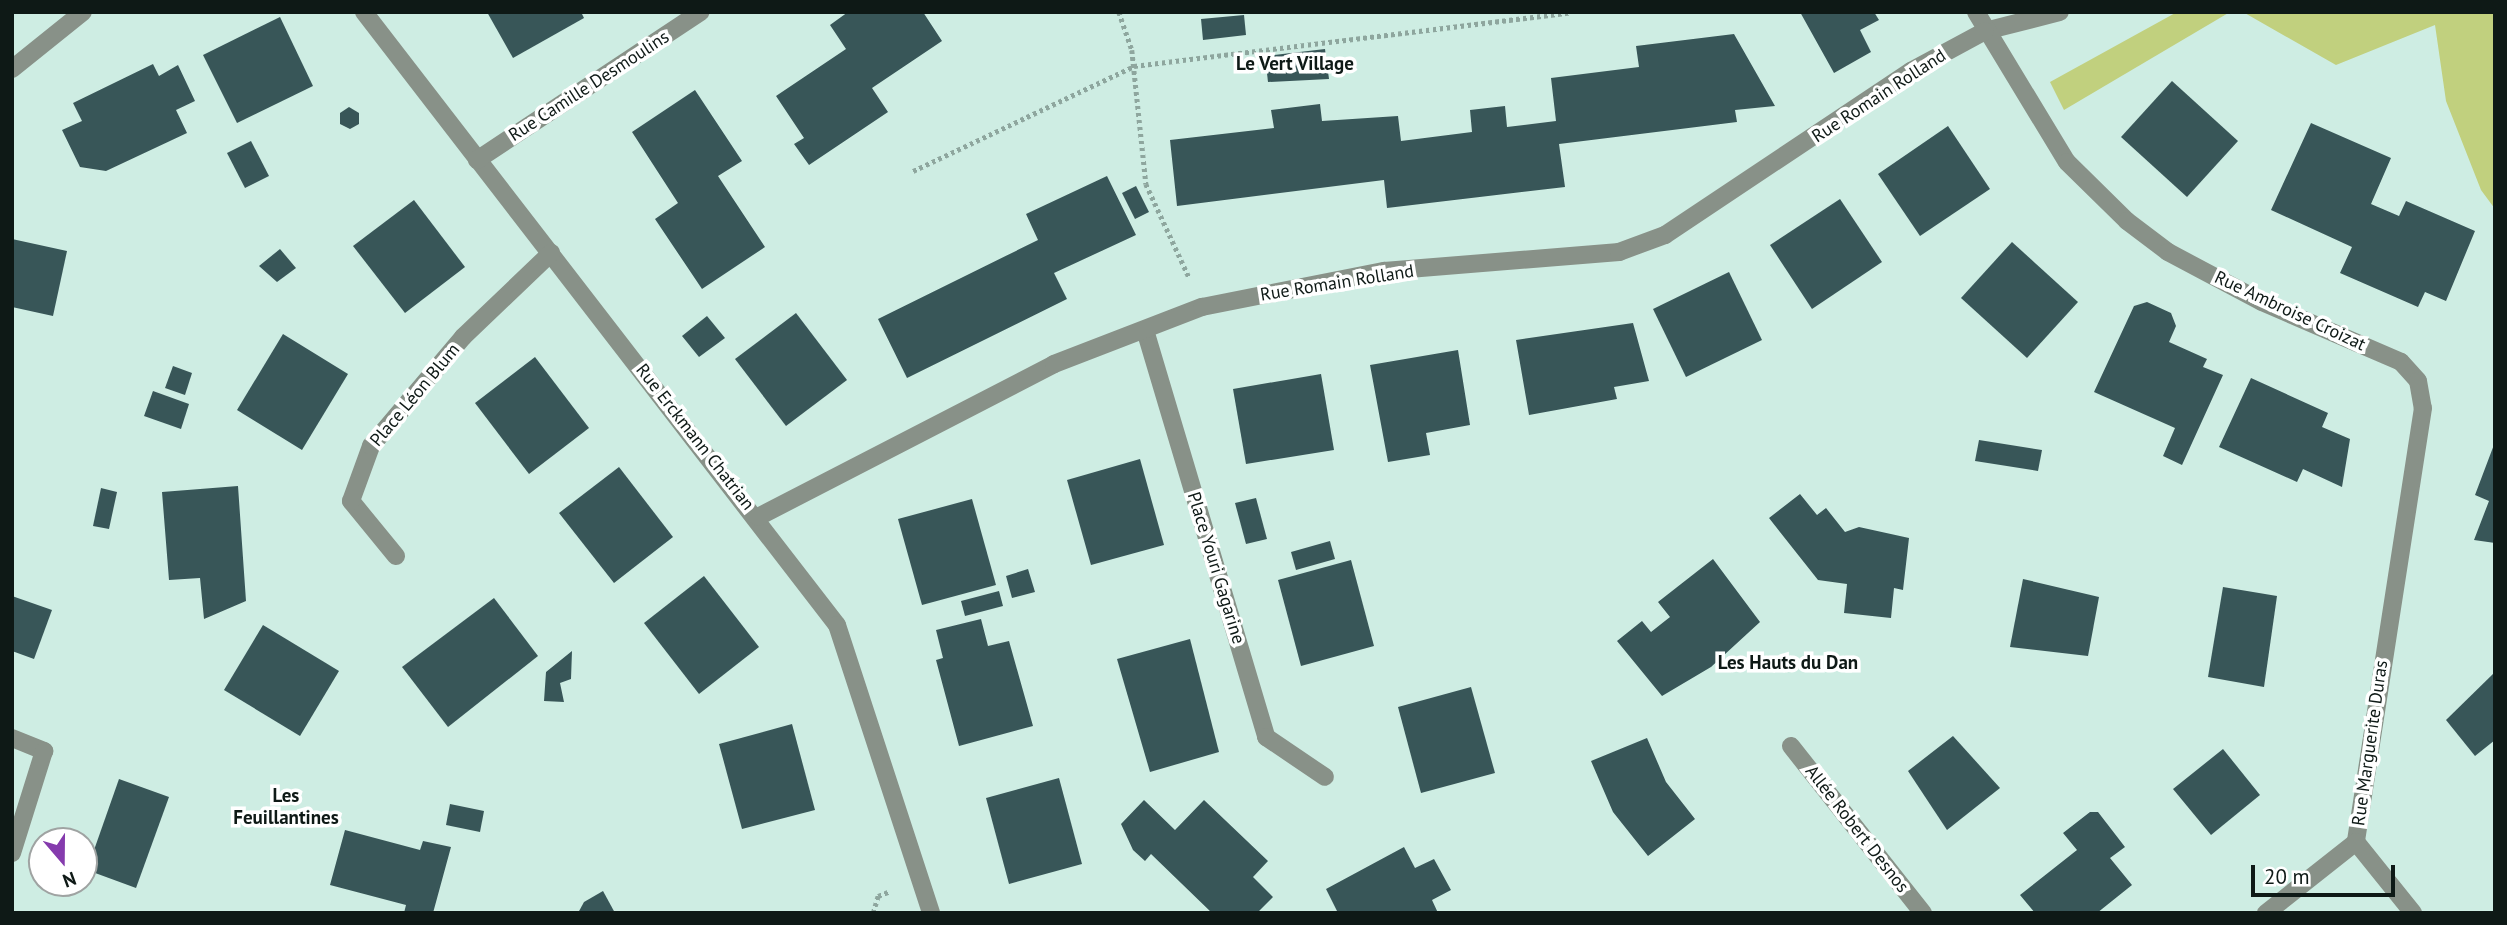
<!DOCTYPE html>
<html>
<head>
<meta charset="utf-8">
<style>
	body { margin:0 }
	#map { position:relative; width:2507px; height:925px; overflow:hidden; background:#ceede3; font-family:"PT Sans",sans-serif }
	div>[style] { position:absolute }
	.green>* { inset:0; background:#c1d07e }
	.building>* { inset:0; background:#385658 }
	.path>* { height:4.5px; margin-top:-2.25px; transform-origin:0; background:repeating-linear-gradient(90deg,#8ea69e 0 3.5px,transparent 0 7px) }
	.lane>* { height:18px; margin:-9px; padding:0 9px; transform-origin:9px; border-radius:9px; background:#889188 }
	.street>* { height:18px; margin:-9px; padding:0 9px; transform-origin:9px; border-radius:9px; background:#889188 }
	span { translate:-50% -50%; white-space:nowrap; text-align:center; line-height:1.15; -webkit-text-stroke:7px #fff; paint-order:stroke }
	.street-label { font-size:18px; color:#0e1916 }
	.neighbourhood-label { font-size:19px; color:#0e1916; font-weight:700 }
	.frame { position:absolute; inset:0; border:14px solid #0e1916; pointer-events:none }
	.north { position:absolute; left:28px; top:827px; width:70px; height:70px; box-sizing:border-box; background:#fff; border:2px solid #9fa3a2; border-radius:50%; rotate:160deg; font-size:19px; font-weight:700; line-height:28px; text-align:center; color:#0e1916 }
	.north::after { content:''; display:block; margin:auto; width:24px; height:32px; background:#853bad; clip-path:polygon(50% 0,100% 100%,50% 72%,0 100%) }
	.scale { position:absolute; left:2251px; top:865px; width:144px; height:32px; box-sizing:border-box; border:4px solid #0e1916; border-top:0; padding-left:9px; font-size:21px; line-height:24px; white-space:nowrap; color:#0e1916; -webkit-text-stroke:5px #fff; paint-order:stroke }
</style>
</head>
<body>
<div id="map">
	<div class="green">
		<div style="clip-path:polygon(2177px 12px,2230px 12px,2064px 110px,2050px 82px)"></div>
		<div style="clip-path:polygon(2243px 12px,2495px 12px,2495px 209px,2481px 190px,2446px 101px,2435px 25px,2336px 65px)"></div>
	</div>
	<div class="building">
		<div style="clip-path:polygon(487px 12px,581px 12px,584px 18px,513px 58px)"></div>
		<div style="clip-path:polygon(848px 12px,923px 12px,942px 41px,872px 88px,888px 112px,809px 165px,794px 144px,804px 138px,776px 96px,846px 49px,830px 25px)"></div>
		<div style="clip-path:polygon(1800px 12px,1874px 12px,1879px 20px,1860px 30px,1871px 52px,1834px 73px)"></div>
		<div style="clip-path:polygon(1244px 15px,1246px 35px,1203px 40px,1201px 19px)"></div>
		<div style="clip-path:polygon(280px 17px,313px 86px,237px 123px,203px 55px)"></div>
		<div style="clip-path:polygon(1734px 34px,1775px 106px,1735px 110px,1737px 122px,1559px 144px,1565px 187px,1387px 208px,1384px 180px,1177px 206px,1170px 140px,1274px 128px,1271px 110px,1320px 104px,1322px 121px,1398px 116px,1401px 141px,1472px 132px,1470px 110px,1505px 106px,1507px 127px,1556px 121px,1551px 78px,1639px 67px,1636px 46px)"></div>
		<div style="clip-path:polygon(1325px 49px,1329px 79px,1268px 82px,1265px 56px)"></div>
		<div style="clip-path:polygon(153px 64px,159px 76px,178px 65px,195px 101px,176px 110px,187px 133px,106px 171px,80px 167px,62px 130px,82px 121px,73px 103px)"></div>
		<div style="clip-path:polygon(2172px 81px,2238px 141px,2187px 197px,2121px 137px)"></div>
		<div style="clip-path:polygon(695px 90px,742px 161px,718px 176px,765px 247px,702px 289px,655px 219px,678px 203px,632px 132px)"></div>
		<div style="clip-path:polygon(349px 107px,359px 113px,359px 124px,350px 129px,340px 124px,340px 113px)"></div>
		<div style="clip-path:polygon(2311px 123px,2391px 158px,2371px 204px,2399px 216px,2406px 201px,2475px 231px,2446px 301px,2425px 292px,2418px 307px,2340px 273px,2352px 247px,2271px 210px)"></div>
		<div style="clip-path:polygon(1948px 126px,1990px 189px,1920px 236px,1878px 174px)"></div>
		<div style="clip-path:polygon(251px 141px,269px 176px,245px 188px,227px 153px)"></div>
		<div style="clip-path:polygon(1107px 176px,1136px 235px,1054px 273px,1067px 299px,907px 378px,878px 319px,1038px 240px,1026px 214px)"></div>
		<div style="clip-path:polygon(1136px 186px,1149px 212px,1135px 219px,1122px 193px)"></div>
		<div style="clip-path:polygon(1840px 199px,1882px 262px,1812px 309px,1770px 245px)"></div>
		<div style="clip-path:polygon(414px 200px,465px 267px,405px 313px,353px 246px)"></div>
		<div style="clip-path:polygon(12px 239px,67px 251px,53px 316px,12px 307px)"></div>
		<div style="clip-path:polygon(2012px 242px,2078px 302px,2027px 358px,1961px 298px)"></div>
		<div style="clip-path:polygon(280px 249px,296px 268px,277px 282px,259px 266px)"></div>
		<div style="clip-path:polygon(1729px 272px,1762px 340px,1686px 377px,1653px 309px)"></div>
		<div style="clip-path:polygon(2147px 302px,2171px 313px,2176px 326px,2169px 342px,2207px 359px,2203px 367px,2223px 375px,2182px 465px,2163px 456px,2175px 428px,2094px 392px,2134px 306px)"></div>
		<div style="clip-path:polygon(796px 313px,847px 380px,786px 426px,735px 359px)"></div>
		<div style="clip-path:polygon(707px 316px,725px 338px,699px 357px,682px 336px)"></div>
		<div style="clip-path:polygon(1633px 323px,1649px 381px,1614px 387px,1617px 399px,1529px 415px,1516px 340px)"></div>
		<div style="clip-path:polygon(283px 334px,348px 374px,302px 450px,237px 410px)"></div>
		<div style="clip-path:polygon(1458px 350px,1470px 425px,1426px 433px,1430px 455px,1388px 462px,1370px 365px)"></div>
		<div style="clip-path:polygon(535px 357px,589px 428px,529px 474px,475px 403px)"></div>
		<div style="clip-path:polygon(173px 366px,192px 373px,185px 395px,165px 388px)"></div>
		<div style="clip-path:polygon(1321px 374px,1334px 450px,1246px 464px,1233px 389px)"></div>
		<div style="clip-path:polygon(2251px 378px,2328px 413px,2322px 427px,2350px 439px,2342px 487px,2303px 469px,2297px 482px,2219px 447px)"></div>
		<div style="clip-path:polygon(153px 391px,189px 404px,181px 429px,144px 416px)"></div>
		<div style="clip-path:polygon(1979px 440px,2042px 450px,2038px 471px,1975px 461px)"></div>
		<div style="clip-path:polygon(2495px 442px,2495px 543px,2474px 540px,2489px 501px,2475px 495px)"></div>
		<div style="clip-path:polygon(1140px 459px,1164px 545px,1091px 565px,1067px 480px)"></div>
		<div style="clip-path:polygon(619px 467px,673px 537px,614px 583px,559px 513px)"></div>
		<div style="clip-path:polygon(238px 486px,246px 601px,204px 619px,200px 578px,169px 580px,162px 492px)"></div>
		<div style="clip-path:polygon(101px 488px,117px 492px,109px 529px,93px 526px)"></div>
		<div style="clip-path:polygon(1800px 494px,1817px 515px,1826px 508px,1845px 532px,1859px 527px,1909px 538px,1903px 590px,1894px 588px,1891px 618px,1844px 613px,1847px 584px,1818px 580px,1769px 518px)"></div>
		<div style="clip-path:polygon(1256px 498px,1267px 539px,1246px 544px,1235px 503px)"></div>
		<div style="clip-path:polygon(972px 499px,996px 585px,922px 605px,898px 519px)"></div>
		<div style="clip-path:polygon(1330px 541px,1335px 559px,1296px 570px,1291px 552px)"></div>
		<div style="clip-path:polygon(1713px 559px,1760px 622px,1711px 667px,1662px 696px,1617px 641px,1642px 621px,1651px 632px,1670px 617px,1658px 602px)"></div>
		<div style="clip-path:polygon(1351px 560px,1374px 646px,1301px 666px,1278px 580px)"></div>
		<div style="clip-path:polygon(1028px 569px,1035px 592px,1012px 598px,1006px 576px)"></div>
		<div style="clip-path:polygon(704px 576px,759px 647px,699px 694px,644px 623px)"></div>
		<div style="clip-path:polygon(2023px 579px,2099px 597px,2088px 656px,2010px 647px)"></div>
		<div style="clip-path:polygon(2223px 587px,2277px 596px,2264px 687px,2208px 677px)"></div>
		<div style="clip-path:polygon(999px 591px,1003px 606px,965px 616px,961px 601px)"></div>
		<div style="clip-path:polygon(12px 596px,52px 610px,34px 659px,12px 651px)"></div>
		<div style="clip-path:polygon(494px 598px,538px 656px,448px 727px,402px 667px)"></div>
		<div style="clip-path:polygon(981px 619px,988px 646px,1009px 641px,1033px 726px,959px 746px,936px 660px,943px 658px,936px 630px)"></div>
		<div style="clip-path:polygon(263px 625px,339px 671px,300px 736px,224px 690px)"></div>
		<div style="clip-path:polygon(1190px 639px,1219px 752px,1150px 772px,1117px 659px)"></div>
		<div style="clip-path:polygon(572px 651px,571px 679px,560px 683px,564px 702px,544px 701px,546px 672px)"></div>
		<div style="clip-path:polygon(2495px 672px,2495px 740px,2475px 756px,2446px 720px)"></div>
		<div style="clip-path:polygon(1471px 687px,1495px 773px,1421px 793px,1398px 707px)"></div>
		<div style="clip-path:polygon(792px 724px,815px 810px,742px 829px,719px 744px)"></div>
		<div style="clip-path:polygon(1953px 736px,2000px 788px,1947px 830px,1908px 771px)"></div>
		<div style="clip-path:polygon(1647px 738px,1666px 782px,1695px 819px,1648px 856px,1613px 812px,1591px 761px)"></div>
		<div style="clip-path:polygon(2223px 749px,2260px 795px,2211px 835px,2173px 789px)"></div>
		<div style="clip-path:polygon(1059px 778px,1082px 864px,1009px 884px,986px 798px)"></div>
		<div style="clip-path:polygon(119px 779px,169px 797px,136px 888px,87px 870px)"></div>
		<div style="clip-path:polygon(1144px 800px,1175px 830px,1204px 800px,1268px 861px,1253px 877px,1273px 897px,1257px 913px,1212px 913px,1151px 854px,1145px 861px,1133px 850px,1121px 824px)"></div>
		<div style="clip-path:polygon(450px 804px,484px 811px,480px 832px,446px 825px)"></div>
		<div style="clip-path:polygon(2090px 812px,2098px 812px,2125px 847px,2110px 858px,2132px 885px,2097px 913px,2035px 913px,2020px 895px,2077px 850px,2063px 833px)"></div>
		<div style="clip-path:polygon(345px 830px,420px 850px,423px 841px,451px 847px,433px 913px,404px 913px,406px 905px,330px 885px)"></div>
		<div style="clip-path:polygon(1404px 847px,1415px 868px,1434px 859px,1451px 890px,1432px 900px,1438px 913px,1338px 913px,1326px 889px)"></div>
		<div style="clip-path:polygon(603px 891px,615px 913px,578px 913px,584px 902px)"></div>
	</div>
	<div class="path">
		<div style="left:1119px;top:12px;width:40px;rotate:71.1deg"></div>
		<div style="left:1132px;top:50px;width:135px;rotate:84deg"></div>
		<div style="left:1146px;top:184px;width:102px;rotate:65.2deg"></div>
		<div style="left:913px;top:171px;width:245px;rotate:-25.4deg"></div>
		<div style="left:1134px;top:66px;width:441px;rotate:-7deg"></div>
		<div style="left:873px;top:913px;width:18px;rotate:-74deg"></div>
		<div style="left:878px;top:896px;width:11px;rotate:-22deg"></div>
	</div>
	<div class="lane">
		<div style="left:1985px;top:31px;width:77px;rotate:-14.2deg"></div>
	</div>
	<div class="street">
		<div style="left:364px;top:12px;width:774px;rotate:52.35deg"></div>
		<div style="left:837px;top:625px;width:303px;rotate:71.9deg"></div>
		<div style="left:1976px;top:12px;width:175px;rotate:58.8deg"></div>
		<div style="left:2067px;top:162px;width:84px;rotate:44.5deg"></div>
		<div style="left:2127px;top:221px;width:51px;rotate:37.1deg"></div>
		<div style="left:2168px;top:252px;width:106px;rotate:28deg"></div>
		<div style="left:2262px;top:302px;width:151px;rotate:23.3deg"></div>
		<div style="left:2401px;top:362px;width:25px;rotate:48deg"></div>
		<div style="left:2418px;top:381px;width:27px;rotate:80deg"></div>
		<div style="left:2423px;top:408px;width:439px;rotate:98.8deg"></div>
		<div style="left:2356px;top:842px;width:115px;rotate:141.7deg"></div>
		<div style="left:12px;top:69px;width:91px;rotate:-38.8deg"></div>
		<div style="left:477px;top:160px;width:268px;rotate:-33.5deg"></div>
		<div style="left:1145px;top:330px;width:425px;rotate:73.4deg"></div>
		<div style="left:1266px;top:737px;width:71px;rotate:34.1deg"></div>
		<div style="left:758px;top:517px;width:333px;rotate:-27.3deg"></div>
		<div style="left:1054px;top:364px;width:159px;rotate:-21.1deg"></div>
		<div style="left:1202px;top:307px;width:186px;rotate:-11.2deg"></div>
		<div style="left:1384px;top:271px;width:236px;rotate:-4.6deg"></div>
		<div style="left:1619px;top:252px;width:49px;rotate:-20.3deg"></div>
		<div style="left:1665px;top:235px;width:296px;rotate:-33.7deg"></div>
		<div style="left:1911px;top:71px;width:84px;rotate:-28.4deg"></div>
		<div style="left:396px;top:556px;width:71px;rotate:-129.3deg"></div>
		<div style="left:351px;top:501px;width:59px;rotate:-70deg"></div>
		<div style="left:371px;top:446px;width:143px;rotate:-49.8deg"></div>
		<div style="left:463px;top:337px;width:122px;rotate:-43.7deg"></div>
		<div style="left:12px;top:738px;width:35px;rotate:22deg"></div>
		<div style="left:44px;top:751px;width:107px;rotate:107.4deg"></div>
		<div style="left:1791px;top:746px;width:213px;rotate:51.7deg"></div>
		<div style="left:2356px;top:842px;width:91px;rotate:51.2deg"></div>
	</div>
	<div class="street-label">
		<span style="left:589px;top:86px;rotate:-33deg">Rue Camille Desmoulins</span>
		<span style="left:1879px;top:96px;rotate:-33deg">Rue Romain Rolland</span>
		<span style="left:1337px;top:283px;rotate:-9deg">Rue Romain Rolland</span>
		<span style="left:2290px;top:311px;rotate:25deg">Rue Ambroise Croizat</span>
		<span style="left:415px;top:395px;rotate:-50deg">Place Léon Blum</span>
		<span style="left:695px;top:437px;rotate:52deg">Rue Erckmann Chatrian</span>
		<span style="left:1216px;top:568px;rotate:73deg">Place Youri Gagarine</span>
		<span style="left:2370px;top:743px;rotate:-82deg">Rue Marguerite Duras</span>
		<span style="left:1857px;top:829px;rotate:52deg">Allée Robert Desnos</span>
	</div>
	<div class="neighbourhood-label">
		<span style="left:1295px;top:64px">Le Vert Village</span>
		<span style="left:1788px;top:663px">Les Hauts du Dan</span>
		<span style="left:286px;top:807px">Les<br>Feuillantines</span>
	</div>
	<div class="frame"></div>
	<div class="north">N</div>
	<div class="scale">20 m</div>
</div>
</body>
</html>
